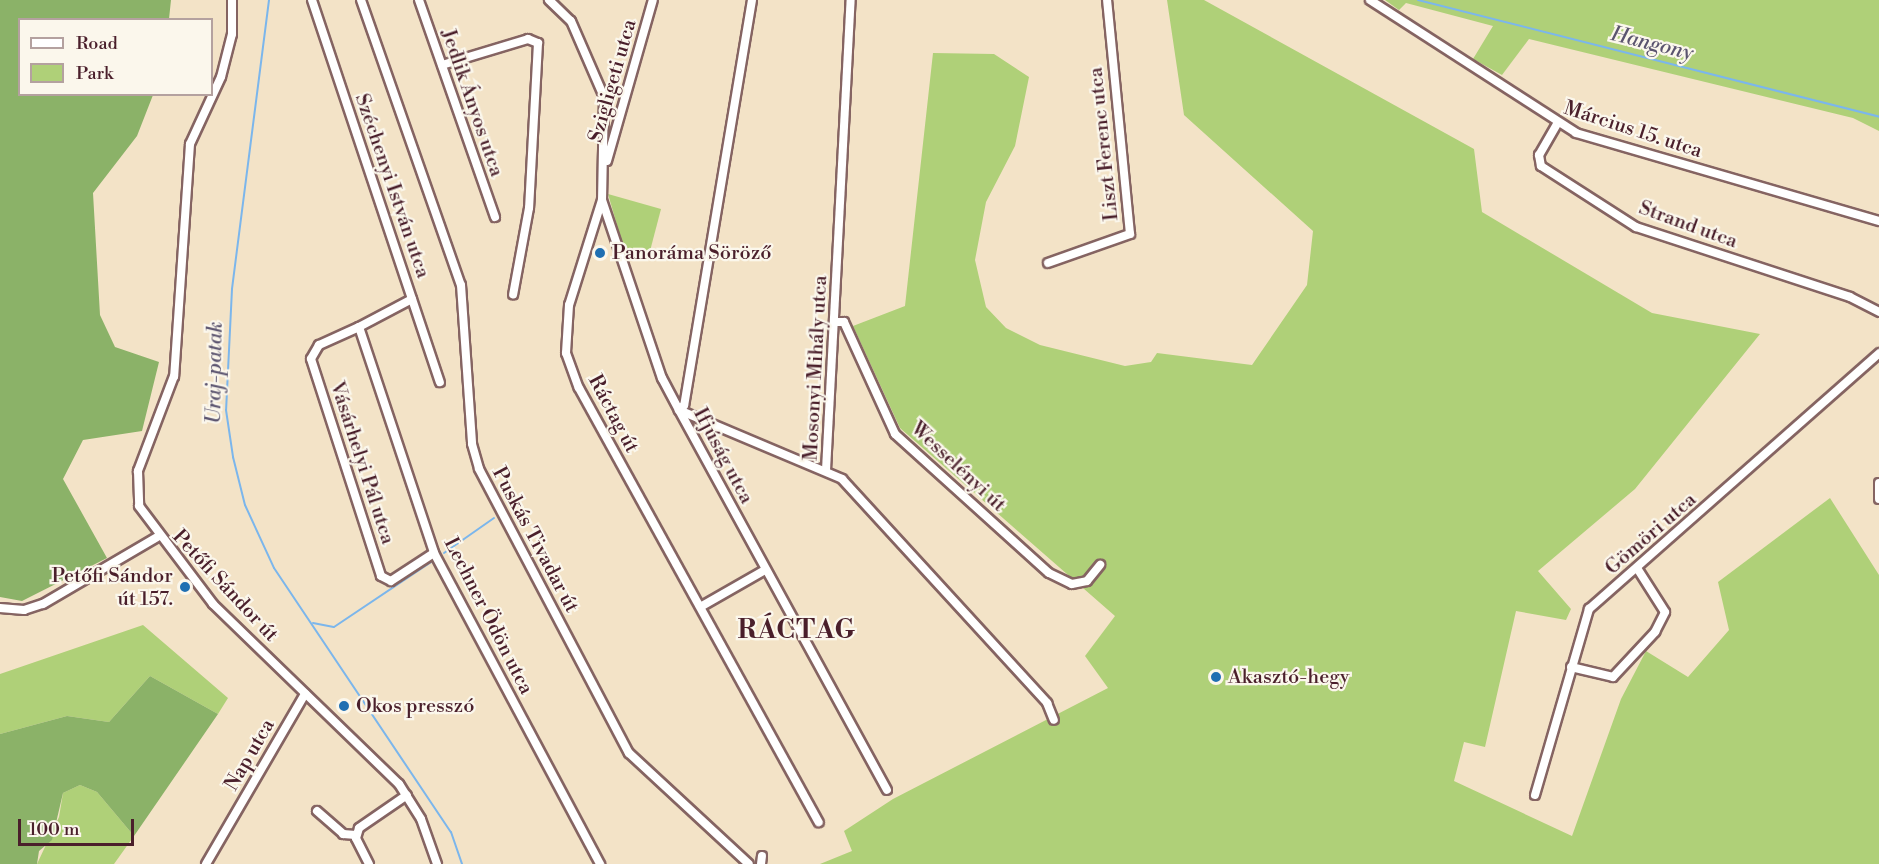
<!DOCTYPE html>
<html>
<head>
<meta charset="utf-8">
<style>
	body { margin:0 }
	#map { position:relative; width:1879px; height:864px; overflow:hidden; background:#f3e3c7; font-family:"Libre Bodoni",serif }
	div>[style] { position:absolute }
	.green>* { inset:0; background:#afd078 }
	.forest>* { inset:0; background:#8bb268 }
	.stream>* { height:2px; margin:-1px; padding:0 1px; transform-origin:1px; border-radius:1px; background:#7bb6ec }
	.roads { filter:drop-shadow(2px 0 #856462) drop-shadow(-2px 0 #856462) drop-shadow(0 2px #856462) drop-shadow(0 -2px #856462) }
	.minor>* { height:8px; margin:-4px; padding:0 4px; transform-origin:4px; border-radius:4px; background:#fff }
	.dots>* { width:16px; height:16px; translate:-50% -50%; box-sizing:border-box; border:3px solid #fbf7ec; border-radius:50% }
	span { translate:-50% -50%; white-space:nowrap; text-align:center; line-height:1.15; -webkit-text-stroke:4.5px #fbf7ec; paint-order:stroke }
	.street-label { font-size:20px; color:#4a1f2b }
	.poi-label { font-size:20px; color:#4a1f2b }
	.left { translate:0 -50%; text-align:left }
	.right { translate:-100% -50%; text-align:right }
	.water-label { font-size:21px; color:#5b546f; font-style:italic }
	.district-label { font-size:26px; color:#4a1f2b; font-weight:700; letter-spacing:1.5px }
	.legend { position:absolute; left:18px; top:18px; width:195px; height:78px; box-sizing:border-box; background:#fbf7ec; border:2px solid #b4a19f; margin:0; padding:8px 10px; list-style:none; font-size:18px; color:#4a1f2b }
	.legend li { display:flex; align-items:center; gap:12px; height:30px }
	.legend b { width:30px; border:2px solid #b4a19f }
	.scale { position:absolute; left:18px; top:819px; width:116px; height:27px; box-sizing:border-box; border:3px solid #4a1f2b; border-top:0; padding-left:8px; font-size:18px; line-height:21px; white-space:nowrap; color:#4a1f2b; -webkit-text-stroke:4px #fbf7ec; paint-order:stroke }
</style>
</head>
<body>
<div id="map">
	<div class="green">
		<div style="clip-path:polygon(1167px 0,1204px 0,1474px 149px,1482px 212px,1652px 313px,1760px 334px,1635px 489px,1538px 571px,1571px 609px,1566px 620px,1516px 611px,1485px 747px,1464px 742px,1454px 781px,1572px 836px,1621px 699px,1646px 651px,1688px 677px,1729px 630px,1718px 582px,1830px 498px,1879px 575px,1879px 864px,820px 864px,852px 851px,844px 831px,893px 799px,1108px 688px,1085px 656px,1115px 616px,900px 428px,853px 326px,905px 306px,933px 53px,994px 54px,1029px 77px,1015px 146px,986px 202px,975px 260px,986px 307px,1006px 328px,1040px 345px,1125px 366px,1151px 362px,1157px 353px,1252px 365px,1307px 285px,1313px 231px,1184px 115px)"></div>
		<div style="clip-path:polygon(1385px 0,1879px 0,1879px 131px,1853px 118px,1529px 39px,1502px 75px,1473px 59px,1493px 26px,1406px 3px,1399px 10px)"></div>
		<div style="clip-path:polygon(608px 194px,661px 209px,650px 251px,624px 249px)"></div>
		<div style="clip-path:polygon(143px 625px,228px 698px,218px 714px,150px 676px,109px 722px,67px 716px,0 734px,0 674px)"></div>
		<div style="clip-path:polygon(80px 785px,97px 792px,134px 836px,114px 864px,37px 864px,59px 817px,63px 793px)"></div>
	</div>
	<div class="forest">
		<div style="clip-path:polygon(0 0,171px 0,169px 19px,20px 20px,20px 94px,153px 95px,137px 136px,93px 193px,100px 315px,115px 347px,159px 362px,142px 431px,83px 440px,63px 479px,107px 558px,22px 601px,0 597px)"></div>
		<div style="clip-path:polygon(150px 676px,218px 714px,134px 836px,97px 792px,80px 785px,63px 793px,52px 840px,39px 851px,37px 864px,0 864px,0 734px,67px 716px,109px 722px)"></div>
	</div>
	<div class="stream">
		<div style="left:269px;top:0;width:291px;rotate:97.3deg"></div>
		<div style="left:232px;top:289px;width:121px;rotate:92.8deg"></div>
		<div style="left:226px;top:410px;width:48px;rotate:81.5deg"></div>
		<div style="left:233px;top:457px;width:49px;rotate:76deg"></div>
		<div style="left:245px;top:505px;width:69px;rotate:65.3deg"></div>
		<div style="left:274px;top:568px;width:318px;rotate:56.2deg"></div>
		<div style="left:451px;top:832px;width:34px;rotate:71deg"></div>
		<div style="left:1418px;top:0;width:476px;rotate:14.2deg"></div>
		<div style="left:444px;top:553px;width:61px;rotate:-35deg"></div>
		<div style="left:313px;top:623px;width:21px;rotate:11deg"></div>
		<div style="left:334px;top:627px;width:117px;rotate:-33.8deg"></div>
	</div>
	<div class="roads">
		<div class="minor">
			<div style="left:232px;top:0;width:34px;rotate:90deg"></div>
			<div style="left:232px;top:34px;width:44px;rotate:104.3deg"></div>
			<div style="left:221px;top:77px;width:74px;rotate:114.8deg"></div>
			<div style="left:190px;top:144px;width:233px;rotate:93.9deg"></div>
			<div style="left:174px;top:376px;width:102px;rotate:110.8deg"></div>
			<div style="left:138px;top:471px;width:35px;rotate:88deg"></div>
			<div style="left:139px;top:506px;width:123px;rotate:52.9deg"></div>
			<div style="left:213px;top:604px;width:259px;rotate:44.1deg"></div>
			<div style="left:399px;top:784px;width:41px;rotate:57.8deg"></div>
			<div style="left:421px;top:819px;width:48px;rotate:70.4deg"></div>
			<div style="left:312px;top:0;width:403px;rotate:71.5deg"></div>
			<div style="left:361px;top:0;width:302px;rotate:70.7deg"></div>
			<div style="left:461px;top:285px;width:159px;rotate:86deg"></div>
			<div style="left:472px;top:444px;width:26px;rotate:74deg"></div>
			<div style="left:479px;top:469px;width:321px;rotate:62.2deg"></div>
			<div style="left:629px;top:753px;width:163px;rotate:42.8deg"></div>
			<div style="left:419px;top:0;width:230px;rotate:70.7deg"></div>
			<div style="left:549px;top:0;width:30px;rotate:44deg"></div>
			<div style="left:571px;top:21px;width:83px;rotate:66.5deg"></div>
			<div style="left:604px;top:97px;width:103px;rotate:91.1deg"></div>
			<div style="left:602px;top:200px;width:110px;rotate:107.4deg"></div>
			<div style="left:569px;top:305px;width:48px;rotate:93.6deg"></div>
			<div style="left:566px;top:353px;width:37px;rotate:70deg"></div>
			<div style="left:579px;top:388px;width:496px;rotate:61.1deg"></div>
			<div style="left:752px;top:0;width:411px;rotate:99.5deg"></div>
			<div style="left:684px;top:405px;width:7px;rotate:135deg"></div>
			<div style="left:679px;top:410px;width:433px;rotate:61.3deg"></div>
			<div style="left:1370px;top:0;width:245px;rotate:32.8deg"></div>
			<div style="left:1576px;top:133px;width:316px;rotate:16.2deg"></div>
			<div style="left:442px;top:65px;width:90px;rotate:-16.8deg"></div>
			<div style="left:528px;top:39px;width:11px;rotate:22deg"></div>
			<div style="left:538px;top:43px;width:165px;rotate:93.1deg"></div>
			<div style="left:529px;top:208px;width:88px;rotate:100.4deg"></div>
			<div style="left:1557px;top:124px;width:36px;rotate:120deg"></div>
			<div style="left:1539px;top:155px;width:11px;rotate:80deg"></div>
			<div style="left:1541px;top:166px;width:113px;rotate:32.7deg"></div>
			<div style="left:1636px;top:227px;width:225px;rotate:18.1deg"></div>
			<div style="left:1850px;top:297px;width:33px;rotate:27deg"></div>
			<div style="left:607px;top:161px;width:167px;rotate:-74.1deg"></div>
			<div style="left:602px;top:200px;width:188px;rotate:71.4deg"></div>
			<div style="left:662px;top:378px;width:36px;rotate:62deg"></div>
			<div style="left:679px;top:410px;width:177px;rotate:22.9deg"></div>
			<div style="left:842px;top:479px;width:304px;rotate:47.5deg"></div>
			<div style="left:1047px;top:703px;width:18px;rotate:68deg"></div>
			<div style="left:1048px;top:263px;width:87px;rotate:-19.5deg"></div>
			<div style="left:1130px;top:234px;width:235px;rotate:-95.6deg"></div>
			<div style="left:412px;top:299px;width:60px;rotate:152.2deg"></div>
			<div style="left:359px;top:327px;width:238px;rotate:71.6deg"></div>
			<div style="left:434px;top:553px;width:353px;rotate:61.9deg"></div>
			<div style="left:835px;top:322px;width:9px"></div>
			<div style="left:844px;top:322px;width:123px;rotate:65.5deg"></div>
			<div style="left:895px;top:434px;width:207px;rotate:42.1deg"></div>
			<div style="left:1049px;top:573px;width:25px;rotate:26deg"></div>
			<div style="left:1072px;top:584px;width:15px;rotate:-11deg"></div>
			<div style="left:1087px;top:581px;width:21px;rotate:-51deg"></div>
			<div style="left:359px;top:327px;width:44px;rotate:155.8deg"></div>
			<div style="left:319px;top:345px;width:16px;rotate:120deg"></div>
			<div style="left:311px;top:359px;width:228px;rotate:72.1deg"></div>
			<div style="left:381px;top:576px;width:11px;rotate:27deg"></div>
			<div style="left:391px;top:581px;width:51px;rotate:-33.1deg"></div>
			<div style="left:826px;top:470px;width:471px;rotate:-87deg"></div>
			<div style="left:1879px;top:483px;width:16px;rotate:90deg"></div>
			<div style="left:702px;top:606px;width:73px;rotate:-29.7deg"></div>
			<div style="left:0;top:608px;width:24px;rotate:5deg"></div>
			<div style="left:24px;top:610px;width:20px;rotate:-18deg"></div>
			<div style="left:43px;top:604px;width:132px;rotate:-30.4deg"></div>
			<div style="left:1571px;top:667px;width:43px;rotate:13.4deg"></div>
			<div style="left:1613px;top:677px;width:62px;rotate:-47deg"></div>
			<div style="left:1655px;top:632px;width:22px;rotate:-63deg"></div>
			<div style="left:1665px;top:612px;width:52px;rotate:-122.5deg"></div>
			<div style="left:1535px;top:795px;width:194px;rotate:-73.8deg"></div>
			<div style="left:1589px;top:609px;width:387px;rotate:-41.4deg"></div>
			<div style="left:317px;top:811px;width:35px;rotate:41deg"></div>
			<div style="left:343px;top:834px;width:13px;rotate:4deg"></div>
			<div style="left:206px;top:864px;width:197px;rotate:-59.8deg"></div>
			<div style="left:369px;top:864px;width:29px;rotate:-117deg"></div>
			<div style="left:356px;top:838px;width:10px;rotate:-73deg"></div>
			<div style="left:359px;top:828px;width:58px;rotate:-34.5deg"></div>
			<div style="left:761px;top:864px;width:8px;rotate:-83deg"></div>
		</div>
	</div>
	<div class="dots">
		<div style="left:600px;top:253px;background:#1f6fb2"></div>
		<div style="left:185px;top:587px;background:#1f6fb2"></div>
		<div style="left:1216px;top:677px;background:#1f6fb2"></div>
		<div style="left:344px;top:706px;background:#1f6fb2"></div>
	</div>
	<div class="street-label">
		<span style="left:613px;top:81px;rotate:-74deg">Szigligeti utca</span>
		<span style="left:472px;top:103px;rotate:71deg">Jedlik Ányos utca</span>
		<span style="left:1633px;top:130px;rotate:18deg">Március 15. utca</span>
		<span style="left:1104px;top:144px;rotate:-96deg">Liszt Ferenc utca</span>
		<span style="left:392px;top:186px;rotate:71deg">Széchenyi István utca</span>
		<span style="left:1688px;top:225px;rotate:20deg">Strand utca</span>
		<span style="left:816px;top:368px;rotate:-87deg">Mosonyi Mihály utca</span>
		<span style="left:613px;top:414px;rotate:62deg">Ráctag út</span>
		<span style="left:723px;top:456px;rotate:62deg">Ifjúság utca</span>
		<span style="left:362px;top:463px;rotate:72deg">Vásárhelyi Pál utca</span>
		<span style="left:958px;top:467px;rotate:43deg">Wesselényi út</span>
		<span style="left:1651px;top:534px;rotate:-41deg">Gömöri utca</span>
		<span style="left:535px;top:540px;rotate:62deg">Puskás Tivadar út</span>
		<span style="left:225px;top:586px;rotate:47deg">Petőfi Sándor út</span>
		<span style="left:488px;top:616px;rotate:63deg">Lechner Ödön utca</span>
		<span style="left:250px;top:755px;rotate:-60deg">Nap utca</span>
	</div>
	<div class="poi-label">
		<span class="left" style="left:612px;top:253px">Panoráma Söröző</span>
		<span class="right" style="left:173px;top:588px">Petőfi Sándor<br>út 157.</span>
		<span class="left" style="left:1228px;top:677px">Akasztó-hegy</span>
		<span class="left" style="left:356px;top:706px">Okos presszó</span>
	</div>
	<div class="water-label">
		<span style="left:1652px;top:44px;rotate:14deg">Hangony</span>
		<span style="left:215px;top:373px;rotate:-89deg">Uraj-patak</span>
	</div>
	<div class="district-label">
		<span style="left:797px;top:631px">RÁCTAG</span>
	</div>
	<ul class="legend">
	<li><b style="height:8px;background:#fff"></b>Road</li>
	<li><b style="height:16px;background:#afd078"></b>Park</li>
	</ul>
	<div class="scale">100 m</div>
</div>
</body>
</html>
